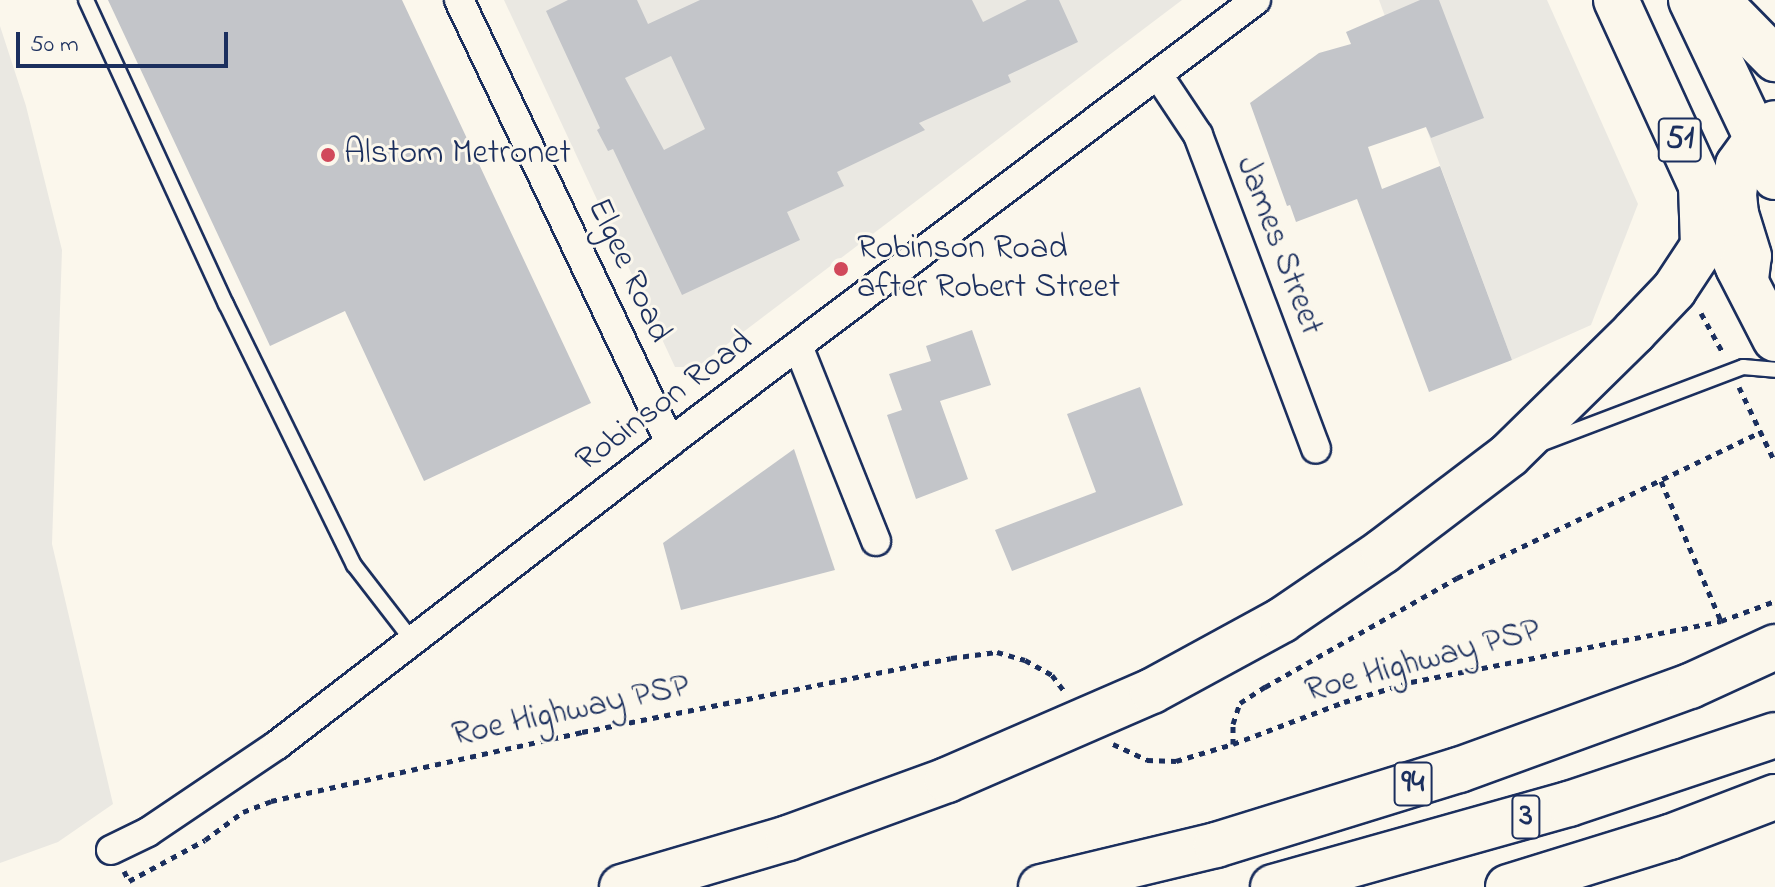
<!DOCTYPE html>
<html>
<head>
<meta charset="utf-8">
<style>
	body { margin:0 }
	#map { position:relative; width:1775px; height:887px; overflow:hidden; background:#fbf7ec; font-family:"Indie Flower",sans-serif }
	div>[style] { position:absolute }
	.built>* { inset:0; background:#eae8e2 }
	.building>* { inset:0; background:#c3c5c9 }
	.path>* { height:5px; margin-top:-2.5px; transform-origin:0; background:repeating-linear-gradient(90deg,#1b2f5e 0 6px,transparent 0 12px) }
	.roads { filter:drop-shadow(2px 0 #1b2f5e) drop-shadow(-2px 0 #1b2f5e) drop-shadow(0 2px #1b2f5e) drop-shadow(0 -2px #1b2f5e) }
	.service>* { height:14px; margin:-7px; padding:0 7px; transform-origin:7px; border-radius:7px; background:#fbf7ec }
	.minor>* { height:28px; margin:-14px; padding:0 14px; transform-origin:14px; border-radius:14px; background:#fbf7ec }
	.trunk>* { height:44px; margin:-22px; padding:0 22px; transform-origin:22px; border-radius:22px; background:#fbf7ec }
	.motorway>* { height:44px; margin:-22px; padding:0 22px; transform-origin:22px; border-radius:22px; background:#fbf7ec }
	.dots>* { width:22px; height:22px; translate:-50% -50%; box-sizing:border-box; border:4px solid #fbf7ec; border-radius:50% }
	span { translate:-50% -50%; white-space:nowrap; text-align:center; line-height:1.15; -webkit-text-stroke:6px #fbf7ec; paint-order:stroke }
	.shield-label span { padding:2px 6px; background:#fbf7ec; border:2px solid; border-radius:6px; -webkit-text-stroke-width:0 }
	.shield-label { font-size:32px; color:#1b2f5e; font-weight:700 }
	.poi-label { font-size:34px; color:#1b2f5e }
	.left { translate:0 -50%; text-align:left }
	.street-label { font-size:34px; color:#1b2f5e }
	.scale { position:absolute; left:16px; top:32px; width:212px; height:36px; box-sizing:border-box; border:4px solid #1b2f5e; border-top:0; padding-left:10px; font-size:24px; line-height:28px; white-space:nowrap; color:#1b2f5e; -webkit-text-stroke:6px #fbf7ec; paint-order:stroke }
</style>
</head>
<body>
<div id="map">
	<div class="built">
		<div style="clip-path:polygon(504px 0,1182px 0,697px 367px,675px 367px)"></div>
		<div style="clip-path:polygon(1379px 0,1547px 0,1638px 204px,1591px 325px,1512px 360px)"></div>
		<div style="clip-path:polygon(0 26px,26px 106px,62px 250px,52px 544px,113px 804px,58px 842px,0 863px)"></div>
	</div>
	<div class="building">
		<div style="clip-path:polygon(108px 0,402px 0,591px 403px,424px 481px,345px 311px,270px 346px)"></div>
		<div style="clip-path:polygon(evenodd,568px 0,637px 0,648px 24px,700px 0,972px 0,983px 22px,1027px 0,1059px 0,1078px 42px,1008px 75px,1011px 82px,919px 123px,925px 130px,837px 172px,844px 186px,787px 212px,800px 240px,682px 295px,613px 149px,608px 151px,597px 130px,600px 128px,546px 11px,568px 0,671px 56px,705px 129px,664px 150px,625px 78px,671px 56px)"></div>
		<div style="clip-path:polygon(1420px 0,1439px 0,1484px 118px,1431px 138px,1426px 127px,1368px 147px,1382px 189px,1440px 166px,1512px 360px,1429px 392px,1357px 199px,1296px 222px,1290px 205px,1287px 206px,1250px 103px,1319px 53px,1351px 44px,1346px 32px)"></div>
		<div style="clip-path:polygon(972px 330px,991px 385px,940px 401px,968px 479px,916px 499px,887px 415px,902px 410px,889px 374px,931px 361px,926px 346px)"></div>
		<div style="clip-path:polygon(1140px 387px,1183px 505px,1012px 571px,995px 530px,1096px 492px,1067px 414px)"></div>
		<div style="clip-path:polygon(794px 449px,835px 570px,681px 610px,663px 543px)"></div>
	</div>
	<div class="path">
		<div style="left:1701px;top:313px;width:46px;rotate:61.2deg"></div>
		<div style="left:1739px;top:387px;width:83px;rotate:64.4deg"></div>
		<div style="left:1661px;top:481px;width:152px;rotate:66.8deg"></div>
		<div style="left:1113px;top:744px;width:38px;rotate:25deg"></div>
		<div style="left:1147px;top:760px;width:29px;rotate:2deg"></div>
		<div style="left:1176px;top:761px;width:59px;rotate:-16.6deg"></div>
		<div style="left:1233px;top:744px;width:119px;rotate:-20.7deg"></div>
		<div style="left:1344px;top:702px;width:70px;rotate:-16.6deg"></div>
		<div style="left:1411px;top:682px;width:316px;rotate:-11.1deg"></div>
		<div style="left:1721px;top:621px;width:58px;rotate:-20.3deg"></div>
		<div style="left:1233px;top:744px;width:20px;rotate:-90deg"></div>
		<div style="left:1233px;top:724px;width:22px;rotate:-72deg"></div>
		<div style="left:1240px;top:703px;width:30px;rotate:-33deg"></div>
		<div style="left:1265px;top:687px;width:221px;rotate:-29.6deg"></div>
		<div style="left:1457px;top:578px;width:334px;rotate:-25.7deg"></div>
		<div style="left:124px;top:871px;width:11px;rotate:63deg"></div>
		<div style="left:129px;top:881px;width:86px;rotate:-28.3deg"></div>
		<div style="left:205px;top:840px;width:47px;rotate:-36.4deg"></div>
		<div style="left:243px;top:812px;width:30px;rotate:-21deg"></div>
		<div style="left:271px;top:801px;width:319px;rotate:-12.5deg"></div>
		<div style="left:582px;top:732px;width:376px;rotate:-11.3deg"></div>
		<div style="left:951px;top:658px;width:46px;rotate:-7.4deg"></div>
		<div style="left:997px;top:652px;width:29px;rotate:16deg"></div>
		<div style="left:1025px;top:660px;width:31px;rotate:29deg"></div>
		<div style="left:1052px;top:675px;width:21px;rotate:53deg"></div>
	</div>
	<div class="roads">
		<div class="service">
			<div style="left:86px;top:0;width:335px;rotate:65.3deg"></div>
			<div style="left:226px;top:304px;width:291px;rotate:63.9deg"></div>
			<div style="left:354px;top:565px;width:95px;rotate:52.3deg"></div>
			<div style="left:1543px;top:443px;width:214px;rotate:-20.8deg"></div>
			<div style="left:1743px;top:367px;width:32px;rotate:5deg"></div>
		</div>
		<div class="minor">
			<div style="left:459px;top:0;width:490px;rotate:64.5deg"></div>
			<div style="left:1158px;top:75px;width:72px;rotate:56.3deg"></div>
			<div style="left:1198px;top:135px;width:335px;rotate:69.4deg"></div>
			<div style="left:798px;top:346px;width:210px;rotate:68.2deg"></div>
			<div style="left:111px;top:850px;width:41px;rotate:-25.9deg"></div>
			<div style="left:148px;top:832px;width:156px;rotate:-34deg"></div>
			<div style="left:277px;top:745px;width:496px;rotate:-37.6deg"></div>
			<div style="left:670px;top:442px;width:734px;rotate:-37.03deg"></div>
		</div>
		<div class="trunk">
			<div style="left:1616px;top:0;width:294px;rotate:65.4deg"></div>
			<div style="left:1738px;top:267px;width:81px;rotate:62.8deg"></div>
			<div style="left:1691px;top:0;width:196px;rotate:64.6deg"></div>
		</div>
		<div class="motorway">
			<div style="left:1717px;top:0;width:83px;rotate:45.5deg"></div>
			<div style="left:1746px;top:279px;width:23px;rotate:-83deg"></div>
			<div style="left:1749px;top:256px;width:44px;rotate:-107.2deg"></div>
			<div style="left:1736px;top:214px;width:20px;rotate:-96deg"></div>
			<div style="left:1734px;top:194px;width:29px;rotate:-82deg"></div>
			<div style="left:1738px;top:165px;width:34px;rotate:-54deg"></div>
			<div style="left:1758px;top:137px;width:22px;rotate:-39deg"></div>
			<div style="left:622px;top:887px;width:173px;rotate:-16.4deg"></div>
			<div style="left:788px;top:838px;width:169px;rotate:-20deg"></div>
			<div style="left:947px;top:780px;width:223px;rotate:-23.5deg"></div>
			<div style="left:1152px;top:691px;width:148px;rotate:-28.6deg"></div>
			<div style="left:1282px;top:620px;width:122px;rotate:-34.3deg"></div>
			<div style="left:1383px;top:551px;width:158px;rotate:-37.3deg"></div>
			<div style="left:1509px;top:455px;width:175px;rotate:-44.5deg"></div>
			<div style="left:1634px;top:332px;width:58px;rotate:-46.4deg"></div>
			<div style="left:1674px;top:290px;width:53px;rotate:-56.6deg"></div>
			<div style="left:1703px;top:246px;width:59px;rotate:-91.9deg"></div>
			<div style="left:1041px;top:887px;width:180px;rotate:-13.5deg"></div>
			<div style="left:1216px;top:845px;width:254px;rotate:-17.2deg"></div>
			<div style="left:1459px;top:770px;width:246px;rotate:-20deg"></div>
			<div style="left:1690px;top:686px;width:94px;rotate:-24.6deg"></div>
			<div style="left:1273px;top:887px;width:307px;rotate:-15.7deg"></div>
			<div style="left:1569px;top:804px;width:217px;rotate:-18.5deg"></div>
			<div style="left:1508px;top:887px;width:170px;rotate:-17.2deg"></div>
			<div style="left:1670px;top:837px;width:112px;rotate:-20.9deg"></div>
		</div>
	</div>
	<div class="dots">
		<div style="left:328px;top:155px;background:#d1495b"></div>
		<div style="left:841px;top:269px;background:#d1495b"></div>
	</div>
	<div class="shield-label">
		<span style="left:1680px;top:140px">51</span>
		<span style="left:1413px;top:784px">94</span>
		<span style="left:1526px;top:817px">3</span>
	</div>
	<div class="poi-label">
		<span class="left" style="left:344px;top:155px">Alstom Metronet</span>
		<span class="left" style="left:857px;top:269px">Robinson Road<br>after Robert Street</span>
	</div>
	<div class="street-label">
		<span style="left:1278px;top:246px;rotate:69deg">James Street</span>
		<span style="left:628px;top:271px;rotate:65deg">Elgee Road</span>
		<span style="left:665px;top:402px;rotate:-37deg">Robinson Road</span>
		<span style="left:1423px;top:662px;rotate:-15deg">Roe Highway PSP</span>
		<span style="left:571px;top:712px;rotate:-12deg">Roe Highway PSP</span>
	</div>
	<div class="scale">50 m</div>
</div>
</body>
</html>
